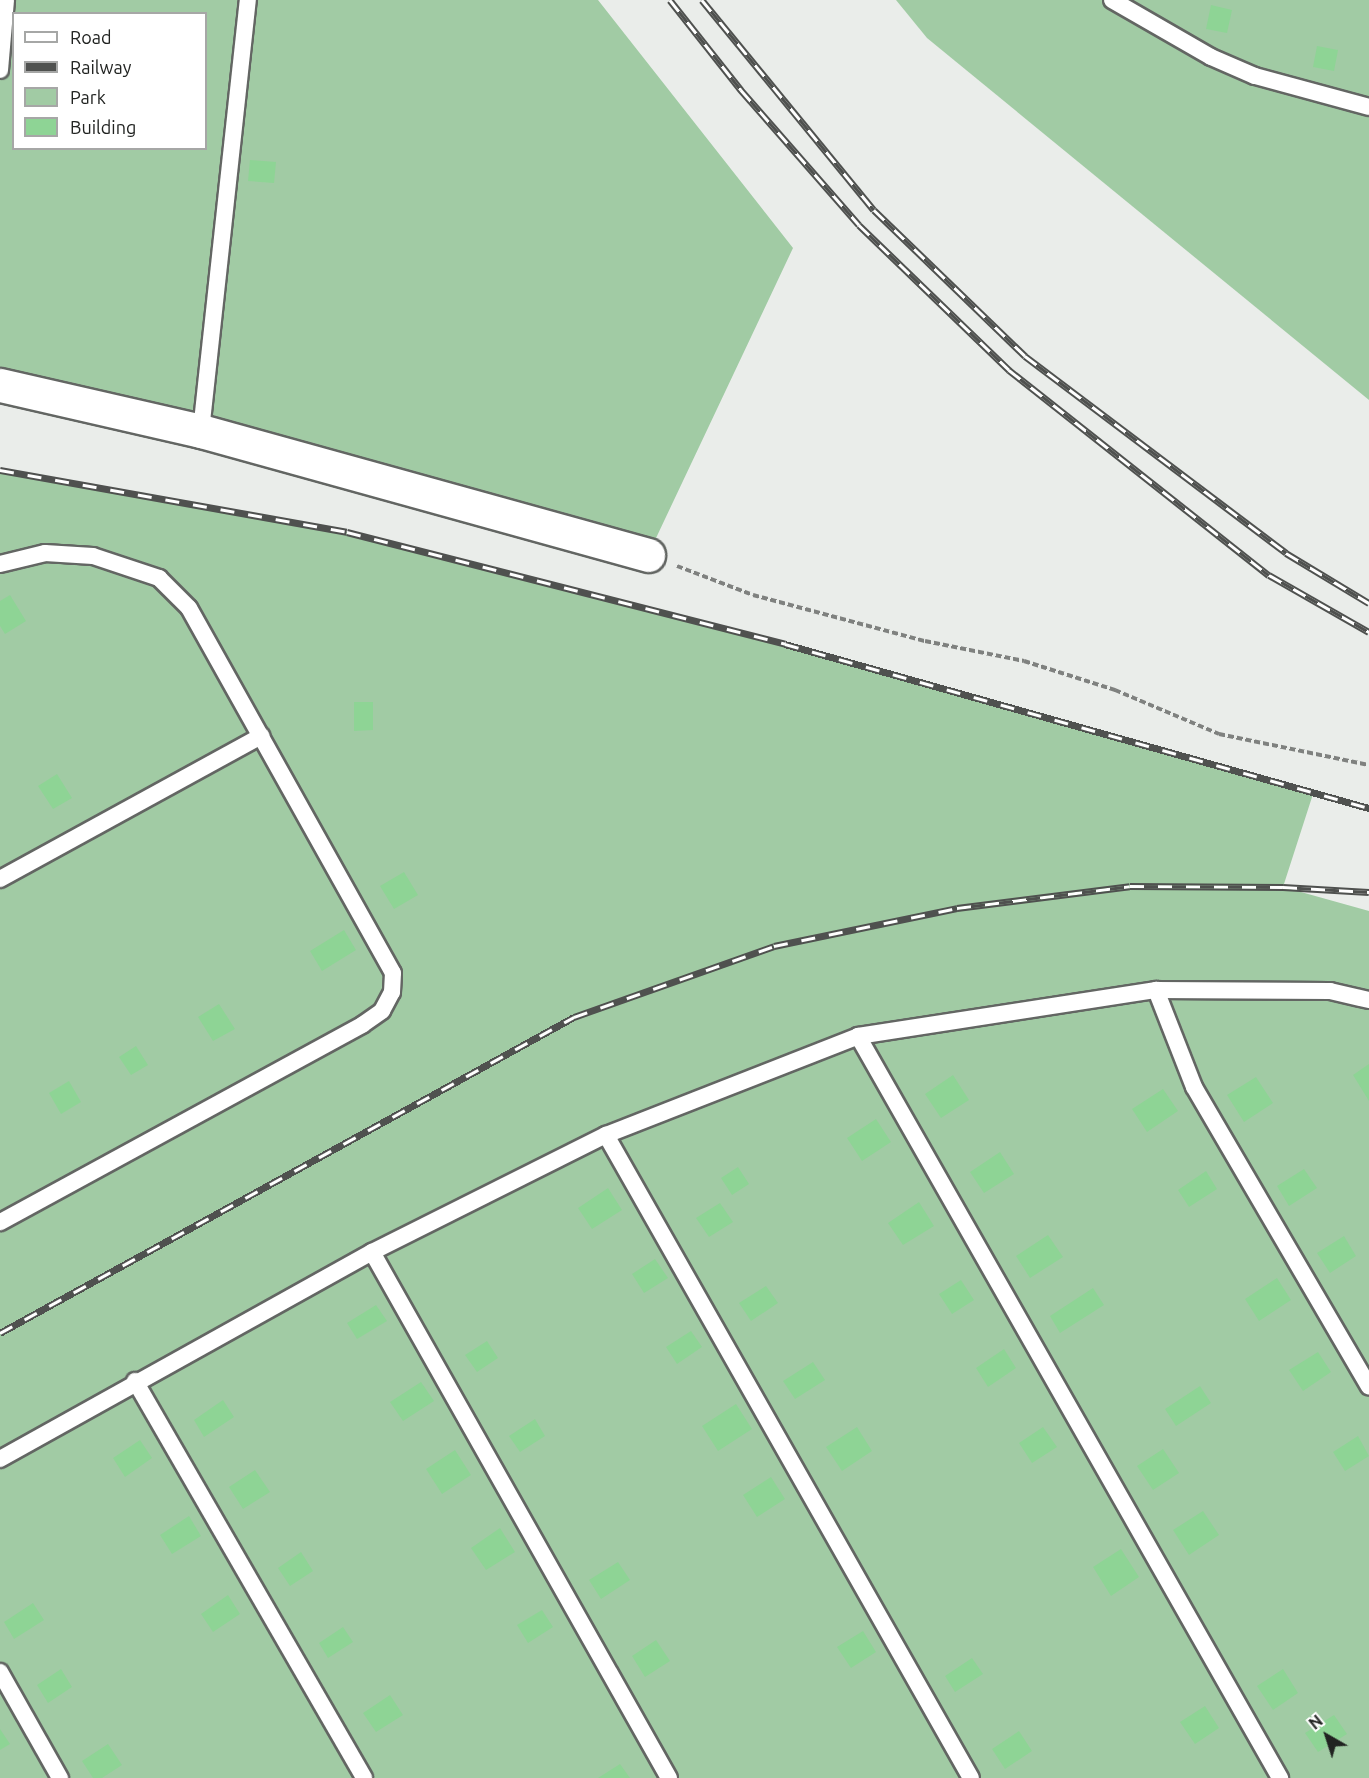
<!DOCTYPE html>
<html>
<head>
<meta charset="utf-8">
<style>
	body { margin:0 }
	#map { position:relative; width:1369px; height:1778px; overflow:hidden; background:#eaedea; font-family:Ubuntu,sans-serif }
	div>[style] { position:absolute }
	.green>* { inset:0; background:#a1cba4 }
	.building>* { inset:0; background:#8ed495 }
	.path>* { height:4px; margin-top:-2px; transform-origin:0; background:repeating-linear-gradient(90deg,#7f817f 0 6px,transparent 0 9px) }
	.roads { filter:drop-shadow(2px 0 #636663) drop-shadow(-2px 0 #636663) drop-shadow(0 2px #636663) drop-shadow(0 -2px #636663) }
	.service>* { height:16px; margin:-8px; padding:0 8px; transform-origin:8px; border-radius:8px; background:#fff }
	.minor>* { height:33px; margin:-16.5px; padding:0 16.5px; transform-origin:16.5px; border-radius:16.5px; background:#fff }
	.rail>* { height:7px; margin-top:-3.5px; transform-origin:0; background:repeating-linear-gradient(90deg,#fff 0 14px,#4f514f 0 28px); box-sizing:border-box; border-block:2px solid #4f514f }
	span { translate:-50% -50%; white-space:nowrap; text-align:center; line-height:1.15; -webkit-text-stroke:6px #fff; paint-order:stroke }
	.legend { position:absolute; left:12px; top:12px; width:195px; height:138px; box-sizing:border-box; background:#fff; border:2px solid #a6a7a6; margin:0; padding:8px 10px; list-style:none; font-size:18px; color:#212321 }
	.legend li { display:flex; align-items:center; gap:12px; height:30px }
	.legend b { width:30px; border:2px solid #a6a7a6 }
	.north { position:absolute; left:1297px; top:1706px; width:60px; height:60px; -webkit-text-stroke:4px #fff; paint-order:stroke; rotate:321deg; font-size:16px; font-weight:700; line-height:24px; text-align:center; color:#212321 }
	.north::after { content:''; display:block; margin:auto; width:21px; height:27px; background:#212321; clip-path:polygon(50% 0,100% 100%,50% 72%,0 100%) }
</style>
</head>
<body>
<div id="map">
	<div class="green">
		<div style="clip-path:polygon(evenodd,0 0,598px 0,793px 248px,648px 555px,0 385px,0 0,14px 14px,206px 14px,206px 148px,14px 148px,14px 14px)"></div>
		<div style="clip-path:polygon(896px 0,1369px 0,1369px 400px,927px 38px)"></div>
		<div style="clip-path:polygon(0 470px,347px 532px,785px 644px,1313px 794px,1283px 887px,1369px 911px,1369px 1778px,0 1778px)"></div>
	</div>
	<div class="building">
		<div style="clip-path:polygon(1211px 5px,1232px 10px,1227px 33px,1206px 29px)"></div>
		<div style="clip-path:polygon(1317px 46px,1338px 50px,1334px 71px,1313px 67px)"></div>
		<div style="clip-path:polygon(250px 160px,276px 162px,274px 183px,248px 181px)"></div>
		<div style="clip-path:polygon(10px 595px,26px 621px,5px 634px,0 626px,0 601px)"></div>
		<div style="clip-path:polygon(354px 702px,373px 702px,373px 730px,354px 731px)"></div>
		<div style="clip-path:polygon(57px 774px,72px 798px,53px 809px,38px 786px)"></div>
		<div style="clip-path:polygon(404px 872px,418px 895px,394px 909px,380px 886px)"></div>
		<div style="clip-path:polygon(344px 930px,356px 950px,322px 971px,310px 951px)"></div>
		<div style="clip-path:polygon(219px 1004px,235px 1029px,213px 1041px,198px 1017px)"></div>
		<div style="clip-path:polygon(136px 1046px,148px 1065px,131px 1075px,119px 1057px)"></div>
		<div style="clip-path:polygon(1369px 1064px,1369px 1101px,1353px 1075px)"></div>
		<div style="clip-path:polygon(953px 1075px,969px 1100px,941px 1118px,925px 1094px)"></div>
		<div style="clip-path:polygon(1256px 1077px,1273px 1103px,1244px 1122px,1227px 1095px)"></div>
		<div style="clip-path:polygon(69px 1081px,81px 1102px,61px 1114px,49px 1093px)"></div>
		<div style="clip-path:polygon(1163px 1089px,1178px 1111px,1147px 1132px,1132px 1109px)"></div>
		<div style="clip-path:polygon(876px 1119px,891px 1142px,862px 1161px,847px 1138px)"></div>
		<div style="clip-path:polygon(1000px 1152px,1014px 1174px,984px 1193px,970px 1172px)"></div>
		<div style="clip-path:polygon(738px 1167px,749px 1184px,732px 1195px,721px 1178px)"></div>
		<div style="clip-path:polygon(1304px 1169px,1317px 1188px,1289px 1206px,1277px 1186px)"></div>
		<div style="clip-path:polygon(1206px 1171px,1217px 1189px,1189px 1207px,1178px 1190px)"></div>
		<div style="clip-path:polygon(608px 1188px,622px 1210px,592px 1229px,578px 1208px)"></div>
		<div style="clip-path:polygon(919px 1202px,934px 1226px,903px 1245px,888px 1223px)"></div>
		<div style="clip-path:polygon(720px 1203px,733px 1222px,709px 1237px,696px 1218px)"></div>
		<div style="clip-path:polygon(1048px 1235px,1063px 1257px,1030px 1278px,1016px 1256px)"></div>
		<div style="clip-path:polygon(1344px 1236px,1356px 1256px,1330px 1273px,1317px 1253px)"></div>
		<div style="clip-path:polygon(655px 1259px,668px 1278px,644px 1293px,632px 1274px)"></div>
		<div style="clip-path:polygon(1277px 1278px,1291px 1300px,1259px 1321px,1245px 1299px)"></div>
		<div style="clip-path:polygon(961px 1280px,974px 1300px,952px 1314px,939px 1294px)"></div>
		<div style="clip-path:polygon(766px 1286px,778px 1303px,751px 1321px,739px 1303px)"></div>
		<div style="clip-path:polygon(1093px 1288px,1104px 1305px,1060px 1333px,1050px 1316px)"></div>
		<div style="clip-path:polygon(376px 1305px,387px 1321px,357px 1339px,347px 1323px)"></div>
		<div style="clip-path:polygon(691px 1331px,702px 1347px,677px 1364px,666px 1347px)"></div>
		<div style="clip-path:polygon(487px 1341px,498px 1358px,477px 1372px,465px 1355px)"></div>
		<div style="clip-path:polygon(1004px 1349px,1016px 1368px,988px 1387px,976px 1368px)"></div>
		<div style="clip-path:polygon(1318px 1352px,1331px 1372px,1303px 1391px,1289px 1370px)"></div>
		<div style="clip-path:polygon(813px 1362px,825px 1380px,795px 1399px,783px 1381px)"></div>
		<div style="clip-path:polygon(421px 1382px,434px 1401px,403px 1421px,390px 1402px)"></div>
		<div style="clip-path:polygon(1200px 1386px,1211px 1403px,1176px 1426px,1165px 1409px)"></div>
		<div style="clip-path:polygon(223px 1400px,234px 1417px,204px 1437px,194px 1420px)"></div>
		<div style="clip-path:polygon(736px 1404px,752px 1429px,718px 1451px,702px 1426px)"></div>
		<div style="clip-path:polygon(535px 1419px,545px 1436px,520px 1452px,509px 1436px)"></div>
		<div style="clip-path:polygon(857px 1427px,872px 1451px,842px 1471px,826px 1447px)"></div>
		<div style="clip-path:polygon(1043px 1427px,1057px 1447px,1032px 1463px,1019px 1443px)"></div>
		<div style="clip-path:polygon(1358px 1436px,1369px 1456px,1345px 1471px,1333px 1452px)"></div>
		<div style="clip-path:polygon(140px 1440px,152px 1458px,125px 1477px,113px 1458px)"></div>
		<div style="clip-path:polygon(1163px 1449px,1179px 1473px,1153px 1490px,1137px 1466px)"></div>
		<div style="clip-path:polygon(455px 1450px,471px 1475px,442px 1494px,426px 1469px)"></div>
		<div style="clip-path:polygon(255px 1470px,270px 1492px,243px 1509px,229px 1487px)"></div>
		<div style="clip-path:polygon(771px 1477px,785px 1499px,757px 1517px,743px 1495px)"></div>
		<div style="clip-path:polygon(1203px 1511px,1219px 1535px,1189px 1555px,1173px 1530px)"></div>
		<div style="clip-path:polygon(189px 1516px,201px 1536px,172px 1554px,160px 1535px)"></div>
		<div style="clip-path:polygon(500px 1528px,515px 1552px,486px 1570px,471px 1548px)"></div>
		<div style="clip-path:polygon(1121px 1549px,1139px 1577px,1111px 1596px,1093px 1567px)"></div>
		<div style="clip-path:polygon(301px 1552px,313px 1571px,290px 1586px,278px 1568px)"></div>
		<div style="clip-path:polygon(618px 1562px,630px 1580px,601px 1599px,589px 1580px)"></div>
		<div style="clip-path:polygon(228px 1595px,240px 1614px,213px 1632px,201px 1614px)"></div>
		<div style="clip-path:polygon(33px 1603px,44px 1620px,14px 1639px,4px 1622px)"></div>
		<div style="clip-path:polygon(542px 1610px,553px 1627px,528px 1643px,517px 1625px)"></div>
		<div style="clip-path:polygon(343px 1627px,353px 1642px,328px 1658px,319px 1643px)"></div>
		<div style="clip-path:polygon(863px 1631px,876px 1652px,851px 1668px,837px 1647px)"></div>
		<div style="clip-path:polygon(656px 1640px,670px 1661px,645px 1677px,632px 1656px)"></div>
		<div style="clip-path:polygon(972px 1658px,983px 1674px,955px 1692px,945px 1676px)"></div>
		<div style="clip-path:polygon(61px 1669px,72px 1687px,48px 1703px,37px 1685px)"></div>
		<div style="clip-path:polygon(1283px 1669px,1298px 1693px,1273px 1710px,1257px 1686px)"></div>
		<div style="clip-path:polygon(390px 1695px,403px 1715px,376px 1732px,363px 1713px)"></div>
		<div style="clip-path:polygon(1205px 1706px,1219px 1728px,1195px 1744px,1180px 1722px)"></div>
		<div style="clip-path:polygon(1334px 1715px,1347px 1734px,1318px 1752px,1305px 1733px)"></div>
		<div style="clip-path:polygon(0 1729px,10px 1744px,0 1750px)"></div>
		<div style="clip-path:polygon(1019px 1731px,1032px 1751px,1005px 1769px,992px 1749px)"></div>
		<div style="clip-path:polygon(108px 1744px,122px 1765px,102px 1778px,93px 1778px,82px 1761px)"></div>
		<div style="clip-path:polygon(620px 1764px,630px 1778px,598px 1778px)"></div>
	</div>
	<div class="path">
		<div style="left:677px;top:566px;width:81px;rotate:20.9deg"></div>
		<div style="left:753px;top:595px;width:178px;rotate:15deg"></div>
		<div style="left:925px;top:641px;width:101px;rotate:11.4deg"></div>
		<div style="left:1024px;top:661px;width:96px;rotate:17.7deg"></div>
		<div style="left:1115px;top:690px;width:113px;rotate:22.9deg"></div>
		<div style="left:1219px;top:734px;width:153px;rotate:11.7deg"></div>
	</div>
	<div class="roads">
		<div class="service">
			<div style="left:1112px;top:0;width:114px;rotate:29.9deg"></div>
			<div style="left:1211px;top:57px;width:48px;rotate:23.4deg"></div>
			<div style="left:1255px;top:76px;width:118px;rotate:15.2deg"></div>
			<div style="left:0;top:70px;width:70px;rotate:-85.1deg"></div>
			<div style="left:201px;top:431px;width:434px;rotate:-83.8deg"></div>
			<div style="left:0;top:564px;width:46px;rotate:-13.7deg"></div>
			<div style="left:45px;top:553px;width:48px;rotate:3.6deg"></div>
			<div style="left:93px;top:556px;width:70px;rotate:18.4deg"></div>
			<div style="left:159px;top:578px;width:42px;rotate:45deg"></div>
			<div style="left:189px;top:608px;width:418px;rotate:60.8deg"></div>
			<div style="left:393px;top:973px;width:19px;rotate:93deg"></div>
			<div style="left:392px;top:992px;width:21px;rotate:118deg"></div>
			<div style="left:382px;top:1011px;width:24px;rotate:145deg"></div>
			<div style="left:362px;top:1025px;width:412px;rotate:151.4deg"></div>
			<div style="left:0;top:879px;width:298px;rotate:-28.7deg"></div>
			<div style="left:1156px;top:990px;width:104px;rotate:68.6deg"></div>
			<div style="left:1194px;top:1087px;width:347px;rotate:59.7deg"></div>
			<div style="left:858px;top:1036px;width:854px;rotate:60.37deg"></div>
			<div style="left:606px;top:1135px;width:739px;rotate:60.42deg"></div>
			<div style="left:372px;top:1252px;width:604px;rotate:60.55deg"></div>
			<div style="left:135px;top:1381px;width:458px;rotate:60deg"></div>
			<div style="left:0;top:1459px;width:426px;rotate:-29.1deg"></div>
			<div style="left:372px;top:1252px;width:262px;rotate:-26.6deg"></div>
			<div style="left:606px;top:1135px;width:271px;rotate:-21.4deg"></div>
			<div style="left:858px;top:1036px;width:302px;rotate:-8.8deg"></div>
			<div style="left:1156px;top:990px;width:174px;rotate:0.3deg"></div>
			<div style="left:1330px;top:991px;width:40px;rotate:13deg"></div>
			<div style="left:0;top:1672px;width:122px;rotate:60.5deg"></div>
		</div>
		<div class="minor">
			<div style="left:0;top:385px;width:206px;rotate:12.9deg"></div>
			<div style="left:201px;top:431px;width:464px;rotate:15.5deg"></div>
		</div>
	</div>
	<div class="rail">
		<div style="left:670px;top:0;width:115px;rotate:51.7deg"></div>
		<div style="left:741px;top:90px;width:179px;rotate:48.8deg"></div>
		<div style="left:859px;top:225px;width:209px;rotate:44deg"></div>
		<div style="left:1009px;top:370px;width:331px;rotate:38.3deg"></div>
		<div style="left:1269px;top:575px;width:115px;rotate:29.7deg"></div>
		<div style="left:702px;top:0;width:271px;rotate:50.7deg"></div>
		<div style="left:874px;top:210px;width:210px;rotate:44deg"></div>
		<div style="left:1025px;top:356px;width:327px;rotate:37deg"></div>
		<div style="left:1286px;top:553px;width:97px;rotate:31.1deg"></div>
		<div style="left:0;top:470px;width:352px;rotate:10.1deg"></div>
		<div style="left:347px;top:532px;width:452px;rotate:14.3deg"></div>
		<div style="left:785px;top:644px;width:607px;rotate:15.69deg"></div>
		<div style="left:0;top:1333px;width:655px;rotate:-28.83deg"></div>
		<div style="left:574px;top:1017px;width:212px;rotate:-19.5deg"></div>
		<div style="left:774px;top:946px;width:187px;rotate:-11.7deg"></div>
		<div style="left:957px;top:908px;width:174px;rotate:-7.2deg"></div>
		<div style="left:1130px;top:886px;width:153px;rotate:0.4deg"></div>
		<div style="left:1283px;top:887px;width:86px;rotate:3.3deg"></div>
	</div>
	<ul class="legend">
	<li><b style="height:8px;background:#fff"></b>Road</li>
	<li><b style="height:8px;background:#4f514f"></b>Railway</li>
	<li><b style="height:16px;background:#a1cba4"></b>Park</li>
	<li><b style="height:16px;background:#8ed495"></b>Building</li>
	</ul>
	<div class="north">N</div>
</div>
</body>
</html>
